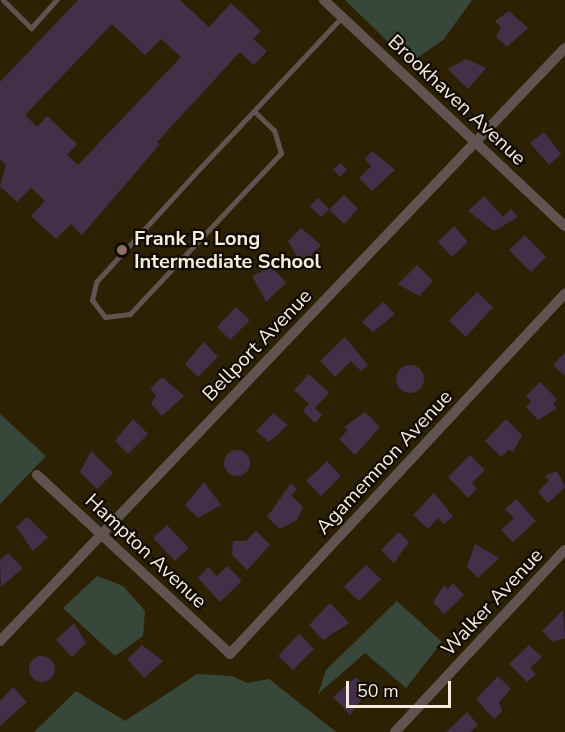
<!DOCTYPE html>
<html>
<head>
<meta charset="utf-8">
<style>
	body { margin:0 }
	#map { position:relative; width:565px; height:732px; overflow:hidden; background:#2d2103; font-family:"Nunito Sans",sans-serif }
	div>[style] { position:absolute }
	.green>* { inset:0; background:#37483a }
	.building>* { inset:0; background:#433048 }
	.round { border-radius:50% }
	.service>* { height:5px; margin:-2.5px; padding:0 2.5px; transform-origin:2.5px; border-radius:2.5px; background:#615450 }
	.minor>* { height:10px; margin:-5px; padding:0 5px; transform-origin:5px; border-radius:5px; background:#615450 }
	.dots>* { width:16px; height:16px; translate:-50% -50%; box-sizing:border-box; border:3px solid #110b02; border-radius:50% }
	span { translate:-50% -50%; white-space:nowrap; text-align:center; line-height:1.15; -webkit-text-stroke:4.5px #110b02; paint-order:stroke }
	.street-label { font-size:20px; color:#f4eddc }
	.poi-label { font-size:20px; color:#f4eddc; font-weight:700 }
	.left { translate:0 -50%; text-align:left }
	.scale { position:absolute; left:346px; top:681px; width:105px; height:27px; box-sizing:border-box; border:3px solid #f4eddc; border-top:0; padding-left:8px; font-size:18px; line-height:21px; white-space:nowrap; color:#f4eddc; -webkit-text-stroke:4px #110b02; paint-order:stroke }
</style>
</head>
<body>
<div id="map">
	<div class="green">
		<div style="clip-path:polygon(345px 0,472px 0,443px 40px,410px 63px)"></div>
		<div style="clip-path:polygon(0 414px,46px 456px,0 504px)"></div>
		<div style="clip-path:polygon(97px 576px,123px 586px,145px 611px,143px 636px,115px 656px,63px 608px)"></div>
		<div style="clip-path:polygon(397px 601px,442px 642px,406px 688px,365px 653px,318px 694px,326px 670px)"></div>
		<div style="clip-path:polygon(197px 674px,232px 676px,247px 683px,269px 679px,336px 732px,34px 732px,76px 691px,125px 721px)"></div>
	</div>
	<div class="building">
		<div style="clip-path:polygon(evenodd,78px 0,180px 0,209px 27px,231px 3px,261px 31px,253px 39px,267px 51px,254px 65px,240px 52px,157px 142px,160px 144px,82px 235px,71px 224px,56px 239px,31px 216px,45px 201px,31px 188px,17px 202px,0 186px,6px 165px,0 159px,0 82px,78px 0,112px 24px,145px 55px,161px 39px,181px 57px,78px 165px,67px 155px,77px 144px,47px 116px,37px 127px,25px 115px,112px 24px)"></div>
		<div style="clip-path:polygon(509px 11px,528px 28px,507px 47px,496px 37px,501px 28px,495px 21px)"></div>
		<div style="clip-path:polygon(466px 59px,486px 68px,468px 89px,448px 69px)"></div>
		<div style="clip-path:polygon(544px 132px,561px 154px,549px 165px,530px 143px)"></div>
		<div style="clip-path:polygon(372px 151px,395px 170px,372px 191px,359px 178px,371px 166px,365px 159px)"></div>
		<div style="clip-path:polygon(341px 163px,347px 170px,340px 177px,333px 169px)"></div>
		<div style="clip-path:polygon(344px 195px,358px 209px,344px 224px,329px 210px)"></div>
		<div style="clip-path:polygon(484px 196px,503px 217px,511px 209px,518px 217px,494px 231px,468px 211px)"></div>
		<div style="clip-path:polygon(318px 198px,329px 209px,321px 217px,310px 206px)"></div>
		<div style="clip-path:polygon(454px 226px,468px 242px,452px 257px,438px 242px)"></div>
		<div style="clip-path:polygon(301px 228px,321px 245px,302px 265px,288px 241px)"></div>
		<div style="clip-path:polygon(525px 235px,546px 257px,531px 272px,509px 250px)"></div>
		<div style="clip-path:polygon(417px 265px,433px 281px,419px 296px,398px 284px)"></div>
		<div style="clip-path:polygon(272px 267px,286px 283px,266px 302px,252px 276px)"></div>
		<div style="clip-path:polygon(477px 292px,493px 307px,466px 337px,449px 321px)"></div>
		<div style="clip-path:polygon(383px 302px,395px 314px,373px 332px,362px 322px)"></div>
		<div style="clip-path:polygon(236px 307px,250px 320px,230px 340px,217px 327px)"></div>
		<div style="clip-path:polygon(345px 337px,368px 365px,361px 371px,351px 361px,335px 377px,320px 361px)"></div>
		<div style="clip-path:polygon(204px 342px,218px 357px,198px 377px,185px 364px)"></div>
		<div style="clip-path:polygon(565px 352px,565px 376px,553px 365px)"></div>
		<div class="round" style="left:396px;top:365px;width:28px;height:28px"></div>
		<div style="clip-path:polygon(309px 374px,329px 393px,315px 408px,322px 415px,315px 423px,303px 411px,309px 404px,294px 390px)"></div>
		<div style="clip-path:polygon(162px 377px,184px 396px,162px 416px,151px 404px,156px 395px,150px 389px)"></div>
		<div style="clip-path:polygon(540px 382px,557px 399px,553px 404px,557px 408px,538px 420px,526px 407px,531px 402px,526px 396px)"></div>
		<div style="clip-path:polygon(365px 412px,380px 427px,355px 455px,339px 439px,348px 430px,344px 427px)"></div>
		<div style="clip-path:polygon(273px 413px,288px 425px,269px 442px,256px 431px)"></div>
		<div style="clip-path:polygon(133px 419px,148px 434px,128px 454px,115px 441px)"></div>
		<div style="clip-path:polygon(506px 419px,522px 435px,513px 452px,509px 449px,501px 457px,485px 441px)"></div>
		<div class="round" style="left:224px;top:450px;width:26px;height:26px"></div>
		<div style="clip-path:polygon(91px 451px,113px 473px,97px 489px,80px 472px)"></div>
		<div style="clip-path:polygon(470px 455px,485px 470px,472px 483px,477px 489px,468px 498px,448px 477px)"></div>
		<div style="clip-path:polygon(327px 461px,341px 476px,321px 496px,306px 481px)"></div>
		<div style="clip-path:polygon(557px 471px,565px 487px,548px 503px,538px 492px,549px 480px,545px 476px)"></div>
		<div style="clip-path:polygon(204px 482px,221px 505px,198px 518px,185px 505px)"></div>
		<div style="clip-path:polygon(291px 483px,297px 489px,291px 495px,303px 507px,297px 520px,280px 529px,267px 517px)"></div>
		<div style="clip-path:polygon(434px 493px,453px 516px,444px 524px,438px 518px,428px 529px,413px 515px)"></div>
		<div style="clip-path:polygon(516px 499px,536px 521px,513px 542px,501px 530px,514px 518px,505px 509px)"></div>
		<div style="clip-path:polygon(27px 517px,48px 537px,33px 551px,16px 527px)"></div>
		<div style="clip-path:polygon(167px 525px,189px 548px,175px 561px,153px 538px)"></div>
		<div style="clip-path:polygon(256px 531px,270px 545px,247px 570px,232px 555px,233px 541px,246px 541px)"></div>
		<div style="clip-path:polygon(399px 532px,409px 542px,394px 563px,381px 550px)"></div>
		<div style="clip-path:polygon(475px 544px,499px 558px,478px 578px,467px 567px)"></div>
		<div style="clip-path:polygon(8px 553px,23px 568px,1px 587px,0 560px)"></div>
		<div style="clip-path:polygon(366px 565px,381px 579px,359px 601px,344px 587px)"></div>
		<div style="clip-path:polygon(227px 566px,242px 581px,220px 602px,198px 578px,208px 567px,217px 576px)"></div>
		<div style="clip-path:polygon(453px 583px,464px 595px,444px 614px,433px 602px,444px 585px,448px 589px)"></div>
		<div style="clip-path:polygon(330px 603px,349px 623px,323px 640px,309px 625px)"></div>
		<div style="clip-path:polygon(563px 610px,565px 638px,553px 642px,542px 631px)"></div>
		<div style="clip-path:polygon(74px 623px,86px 643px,72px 657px,56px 640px)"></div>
		<div style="clip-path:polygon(299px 634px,314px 649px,293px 670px,278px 656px)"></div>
		<div style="clip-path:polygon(142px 645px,163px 661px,144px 678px,127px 659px)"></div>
		<div style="clip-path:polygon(529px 645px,542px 657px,530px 668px,536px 674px,527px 682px,509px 664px)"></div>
		<div class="round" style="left:29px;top:656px;width:26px;height:26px"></div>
		<div style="clip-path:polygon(498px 676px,511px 689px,499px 702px,502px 711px,494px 719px,476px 699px)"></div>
		<div style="clip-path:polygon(356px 677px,368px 690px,350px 715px,333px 697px)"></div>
		<div style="clip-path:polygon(13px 687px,27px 702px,0 726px,0 701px)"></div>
		<div style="clip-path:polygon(467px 712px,478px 725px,470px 732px,446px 732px)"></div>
	</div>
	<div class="service">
		<div style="left:3px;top:0;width:40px;rotate:45deg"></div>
		<div style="left:31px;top:28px;width:38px;rotate:-48deg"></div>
		<div style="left:254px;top:111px;width:28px;rotate:44deg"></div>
		<div style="left:274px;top:130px;width:24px;rotate:73deg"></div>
		<div style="left:281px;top:153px;width:221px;rotate:133.2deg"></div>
		<div style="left:130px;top:314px;width:25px;rotate:173deg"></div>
		<div style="left:105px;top:317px;width:21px;rotate:-127deg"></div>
		<div style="left:92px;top:300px;width:18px;rotate:-77deg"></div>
		<div style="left:96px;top:282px;width:157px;rotate:-47.6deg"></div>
		<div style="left:202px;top:166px;width:204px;rotate:-46.8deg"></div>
	</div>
	<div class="minor">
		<div style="left:324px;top:0;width:330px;rotate:43.2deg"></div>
		<div style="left:37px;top:475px;width:263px;rotate:42.8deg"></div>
		<div style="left:230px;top:654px;width:492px;rotate:-47.1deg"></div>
		<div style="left:0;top:641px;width:819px;rotate:-46.39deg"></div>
		<div style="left:395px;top:732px;width:249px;rotate:-47deg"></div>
	</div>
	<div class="dots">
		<div style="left:122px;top:250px;background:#8d6e63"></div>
	</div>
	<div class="street-label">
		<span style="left:457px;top:100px;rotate:43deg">Brookhaven Avenue</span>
		<span style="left:257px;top:345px;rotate:-46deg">Bellport Avenue</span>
		<span style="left:384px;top:462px;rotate:-47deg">Agamemnon Avenue</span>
		<span style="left:146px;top:551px;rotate:43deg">Hampton Avenue</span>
		<span style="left:492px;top:602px;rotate:-47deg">Walker Avenue</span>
	</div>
	<div class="poi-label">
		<span class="left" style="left:134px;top:250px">Frank P. Long<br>Intermediate School</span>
	</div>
	<div class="scale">50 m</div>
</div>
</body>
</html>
